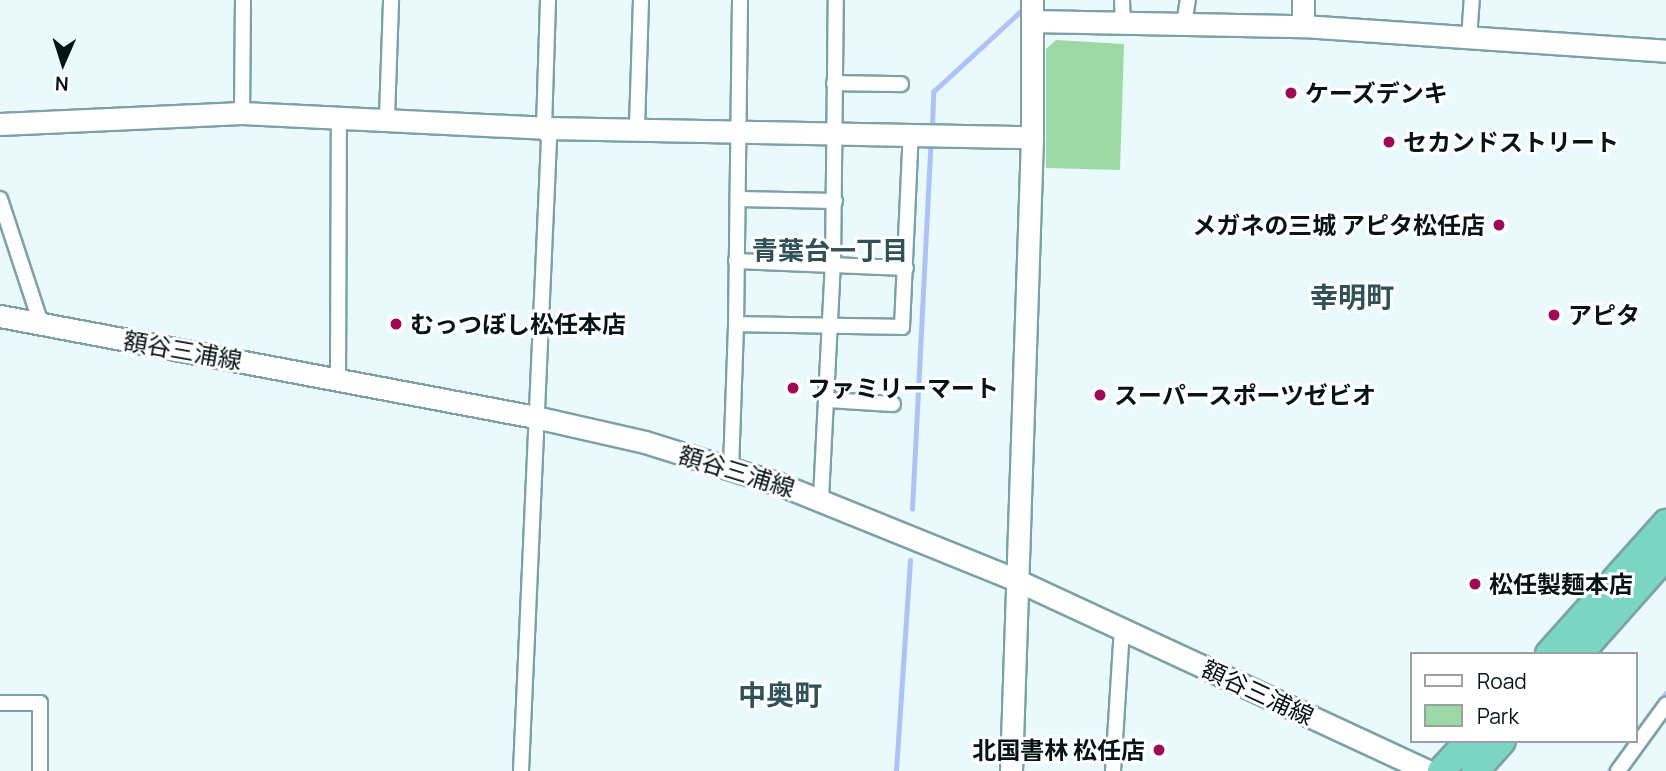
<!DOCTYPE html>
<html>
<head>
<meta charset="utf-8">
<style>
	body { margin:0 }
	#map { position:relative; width:1666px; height:771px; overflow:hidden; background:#eafafc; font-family:Manrope,"Noto Sans JP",sans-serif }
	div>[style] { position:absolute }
	.green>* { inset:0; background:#9cd9a6 }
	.stream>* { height:4.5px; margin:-2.25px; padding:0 2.25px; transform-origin:2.25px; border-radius:2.25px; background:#aec2f7 }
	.roads { filter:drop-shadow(2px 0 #7ca1a7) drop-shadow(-2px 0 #7ca1a7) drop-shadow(0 2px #7ca1a7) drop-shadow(0 -2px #7ca1a7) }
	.street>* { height:14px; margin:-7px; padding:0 7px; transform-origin:7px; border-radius:7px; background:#fff }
	.secondary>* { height:21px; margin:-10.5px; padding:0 10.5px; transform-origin:10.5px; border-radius:10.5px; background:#fff }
	.highway>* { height:26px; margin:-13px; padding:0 13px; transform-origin:13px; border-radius:13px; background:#7bd6c2 }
	.dots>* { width:19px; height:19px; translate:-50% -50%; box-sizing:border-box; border:4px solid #fff; border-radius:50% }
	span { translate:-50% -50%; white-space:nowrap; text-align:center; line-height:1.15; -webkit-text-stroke:6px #fff; paint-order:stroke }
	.poi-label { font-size:24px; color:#061417; font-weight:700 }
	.left { translate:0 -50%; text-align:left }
	.right { translate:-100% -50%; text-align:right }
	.street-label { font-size:24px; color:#061417 }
	.neighbourhood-label { font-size:26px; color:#2f5157; font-weight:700 }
	.quarter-label { font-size:28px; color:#2f5157; font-weight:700 }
	.legend { position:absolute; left:1410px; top:652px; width:228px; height:91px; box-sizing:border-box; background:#fff; border:2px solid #9ba1a2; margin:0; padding:9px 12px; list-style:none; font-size:21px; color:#061417 }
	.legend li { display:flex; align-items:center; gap:14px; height:35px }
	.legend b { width:35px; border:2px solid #9ba1a2 }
	.north { position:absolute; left:28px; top:28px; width:70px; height:70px; -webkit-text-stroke:5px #fff; paint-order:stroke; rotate:183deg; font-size:19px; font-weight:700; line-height:28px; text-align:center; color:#061417 }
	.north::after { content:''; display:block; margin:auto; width:24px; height:32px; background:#061417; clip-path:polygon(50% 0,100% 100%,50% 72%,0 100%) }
</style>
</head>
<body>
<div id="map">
	<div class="green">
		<div style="clip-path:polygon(1056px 40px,1124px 44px,1120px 170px,1046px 168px,1046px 49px)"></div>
	</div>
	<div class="stream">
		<div style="left:932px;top:128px;width:36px;rotate:-88deg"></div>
		<div style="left:933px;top:92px;width:124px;rotate:-42.7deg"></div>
		<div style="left:912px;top:509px;width:369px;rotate:-87.1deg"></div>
		<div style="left:1636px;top:732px;width:49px;rotate:-52.4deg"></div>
		<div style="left:896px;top:771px;width:211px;rotate:-86.2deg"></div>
		<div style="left:1609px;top:771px;width:37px;rotate:-55deg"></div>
	</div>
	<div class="roads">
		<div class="street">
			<div style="left:740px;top:0;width:324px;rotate:90.7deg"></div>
			<div style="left:736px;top:324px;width:166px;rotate:1deg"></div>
			<div style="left:902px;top:327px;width:195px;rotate:-87.4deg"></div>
			<div style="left:1122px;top:0;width:23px;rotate:88deg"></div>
			<div style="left:1184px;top:24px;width:24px;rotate:-81deg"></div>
			<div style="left:1469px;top:39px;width:39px;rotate:-86deg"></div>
			<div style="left:834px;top:83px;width:67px;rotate:0.9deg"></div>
			<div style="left:242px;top:113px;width:113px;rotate:-89.5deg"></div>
			<div style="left:387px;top:117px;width:117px;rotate:-88deg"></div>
			<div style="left:637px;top:127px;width:127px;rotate:-88.2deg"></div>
			<div style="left:0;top:199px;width:132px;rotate:71.8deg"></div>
			<div style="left:739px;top:199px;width:96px;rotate:1.2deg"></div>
			<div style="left:736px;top:261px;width:170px;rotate:2.4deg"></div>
			<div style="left:338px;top:379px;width:263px;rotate:-89.8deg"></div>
			<div style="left:827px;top:400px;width:66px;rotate:3.5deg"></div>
			<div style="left:731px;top:469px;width:145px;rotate:-88deg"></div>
			<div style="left:821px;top:498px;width:233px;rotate:-87.1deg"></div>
			<div style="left:833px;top:265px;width:265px;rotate:-89.4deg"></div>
			<div style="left:0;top:703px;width:40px"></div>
			<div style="left:40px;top:703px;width:68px;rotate:90deg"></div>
			<div style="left:521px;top:771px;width:632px;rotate:-87.46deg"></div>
			<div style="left:549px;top:140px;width:13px;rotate:-113deg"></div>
			<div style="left:544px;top:128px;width:128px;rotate:-88.2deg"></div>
			<div style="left:1113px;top:771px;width:143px;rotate:-86.4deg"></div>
			<div style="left:1618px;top:771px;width:82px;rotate:-54deg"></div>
		</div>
		<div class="secondary">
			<div style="left:1032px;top:21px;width:271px;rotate:1.1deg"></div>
			<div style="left:1303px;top:26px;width:364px;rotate:3.9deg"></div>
			<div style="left:1303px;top:26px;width:26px;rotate:-90deg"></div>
			<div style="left:0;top:124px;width:242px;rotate:-2.6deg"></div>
			<div style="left:242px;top:113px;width:302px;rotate:2.8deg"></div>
			<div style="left:544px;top:128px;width:488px;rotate:1.1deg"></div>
			<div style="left:0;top:316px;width:544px;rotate:10.69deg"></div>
			<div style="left:535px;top:417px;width:113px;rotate:12.8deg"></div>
			<div style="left:645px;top:442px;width:140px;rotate:17.4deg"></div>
			<div style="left:779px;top:484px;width:253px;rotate:22deg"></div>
			<div style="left:1014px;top:579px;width:455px;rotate:24.9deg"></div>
			<div style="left:1011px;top:771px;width:634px;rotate:-88.1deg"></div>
			<div style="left:1032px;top:137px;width:137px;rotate:-90deg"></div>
		</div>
		<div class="highway">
			<div style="left:1549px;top:654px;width:176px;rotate:-48.2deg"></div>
			<div style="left:1579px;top:654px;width:131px;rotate:-48.4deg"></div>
			<div style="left:1441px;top:771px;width:41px;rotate:-47deg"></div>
			<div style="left:1475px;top:771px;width:40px;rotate:-48deg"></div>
		</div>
	</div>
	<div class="dots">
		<div style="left:1291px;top:93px;background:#9d0b56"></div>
		<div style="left:1389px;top:142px;background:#9d0b56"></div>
		<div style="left:1499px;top:225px;background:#9d0b56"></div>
		<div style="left:1554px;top:315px;background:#9d0b56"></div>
		<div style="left:396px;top:324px;background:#9d0b56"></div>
		<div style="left:793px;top:388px;background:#9d0b56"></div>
		<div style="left:1100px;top:395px;background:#9d0b56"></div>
		<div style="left:1475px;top:584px;background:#9d0b56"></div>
		<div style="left:1159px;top:750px;background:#9d0b56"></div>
	</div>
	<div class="poi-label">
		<span class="left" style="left:1305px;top:93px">ケーズデンキ</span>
		<span class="left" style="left:1403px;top:142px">セカンドストリート</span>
		<span class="right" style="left:1485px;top:225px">メガネの三城 アピタ松任店</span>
		<span class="left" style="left:1568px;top:315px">アピタ</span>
		<span class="left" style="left:410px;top:324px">むっつぼし松任本店</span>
		<span class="left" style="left:807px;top:388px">ファミリーマート</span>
		<span class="left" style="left:1114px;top:395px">スーパースポーツゼビオ</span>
		<span class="left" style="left:1489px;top:584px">松任製麺本店</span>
		<span class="right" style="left:1145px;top:750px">北国書林 松任店</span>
	</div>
	<div class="street-label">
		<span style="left:183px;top:350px;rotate:10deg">額谷三浦線</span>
		<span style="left:737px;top:471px;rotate:17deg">額谷三浦線</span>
		<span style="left:1258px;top:692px;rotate:25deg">額谷三浦線</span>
	</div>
	<div class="neighbourhood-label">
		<span style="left:830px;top:251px">青葉台一丁目</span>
	</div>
	<div class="quarter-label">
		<span style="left:1352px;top:296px">幸明町</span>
		<span style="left:780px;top:694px">中奥町</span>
	</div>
	<ul class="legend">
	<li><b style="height:9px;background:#fff"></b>Road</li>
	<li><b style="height:19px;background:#9cd9a6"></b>Park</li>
	</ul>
	<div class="north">N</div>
</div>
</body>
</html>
